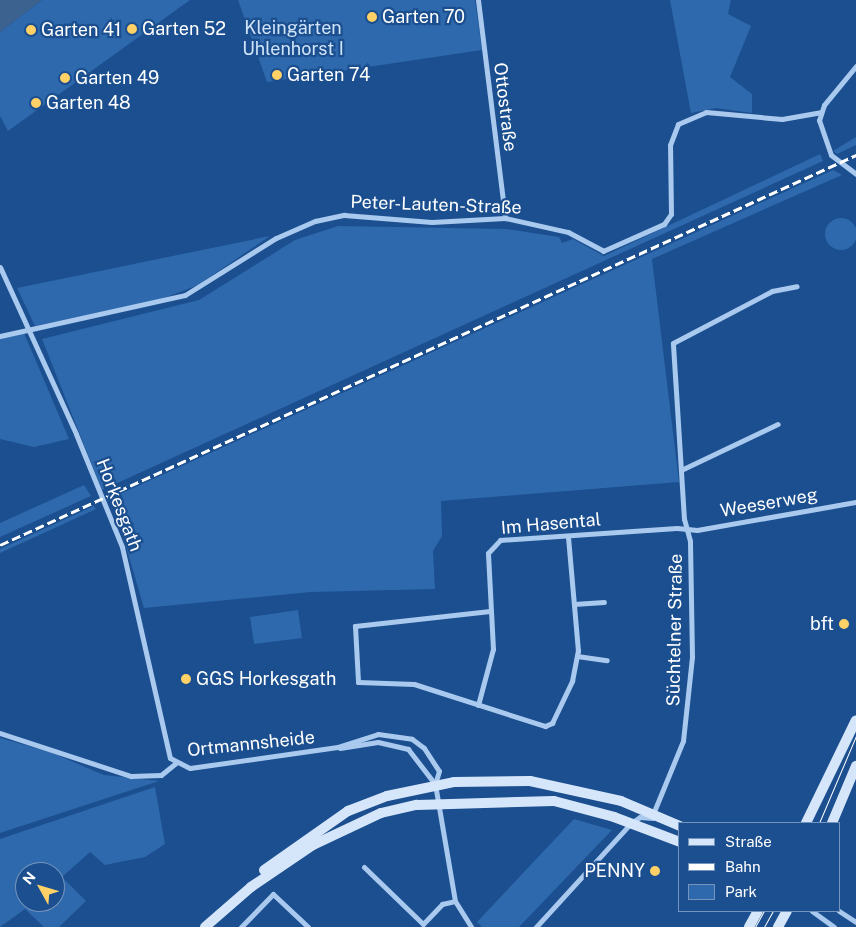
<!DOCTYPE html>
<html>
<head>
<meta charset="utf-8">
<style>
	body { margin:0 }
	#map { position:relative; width:856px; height:927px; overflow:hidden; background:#1b4f8f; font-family:"Public Sans",sans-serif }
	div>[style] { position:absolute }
	.green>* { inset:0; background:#2e69ad }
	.round { border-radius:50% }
	.water>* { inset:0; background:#3c6290 }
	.street>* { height:5px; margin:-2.5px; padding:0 2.5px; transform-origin:2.5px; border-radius:2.5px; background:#a9c9ee }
	.secondary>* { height:10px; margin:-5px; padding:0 5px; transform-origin:5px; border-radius:5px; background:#d6e6fa }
	.tram>* { height:1px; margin:-0.5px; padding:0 0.5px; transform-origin:0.5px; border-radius:0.5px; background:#fff }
	.rail>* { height:2.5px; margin-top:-1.25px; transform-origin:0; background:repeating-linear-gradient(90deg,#fff 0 9px,transparent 0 13px) }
	.dots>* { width:14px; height:14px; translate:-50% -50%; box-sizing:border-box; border:2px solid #1b4f8f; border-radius:50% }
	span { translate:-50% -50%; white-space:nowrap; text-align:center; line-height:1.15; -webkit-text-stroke:4.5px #1b4f8f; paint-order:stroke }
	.poi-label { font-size:18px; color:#fff }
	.left { translate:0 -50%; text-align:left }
	.right { translate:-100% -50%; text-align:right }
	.park-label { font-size:18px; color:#cfe3fa }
	.street-label { font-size:18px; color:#fff }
	.legend { position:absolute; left:678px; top:822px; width:162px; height:90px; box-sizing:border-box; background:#1b4f8f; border:1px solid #7695bc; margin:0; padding:6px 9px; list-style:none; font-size:15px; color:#fff }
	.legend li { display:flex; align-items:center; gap:10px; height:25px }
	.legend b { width:25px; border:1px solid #7695bc }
	.north { position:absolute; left:15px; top:862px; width:50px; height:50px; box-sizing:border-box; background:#1b4f8f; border:1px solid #7695bc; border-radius:50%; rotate:309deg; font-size:14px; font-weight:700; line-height:20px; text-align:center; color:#fff }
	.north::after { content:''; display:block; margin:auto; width:18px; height:22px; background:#ffd166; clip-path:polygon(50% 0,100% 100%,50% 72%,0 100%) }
</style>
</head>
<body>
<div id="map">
	<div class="green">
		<div style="clip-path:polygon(42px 0,190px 0,8px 131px,0 116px,0 32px)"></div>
		<div style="clip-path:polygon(238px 0,475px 0,482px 50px,267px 82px)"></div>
		<div style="clip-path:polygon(670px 0,731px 0,728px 14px,751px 26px,730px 77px,752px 94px,752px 113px,716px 108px,691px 113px)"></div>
		<div style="clip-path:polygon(856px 137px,856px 145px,837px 154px,833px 151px)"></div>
		<div style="clip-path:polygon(820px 154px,823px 161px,102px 490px,42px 339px,199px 300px,295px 240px,338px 226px,506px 229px,559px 237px,562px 243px,573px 239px,604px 256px)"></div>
		<div style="clip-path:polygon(833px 170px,842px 175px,652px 259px,679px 482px,441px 501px,442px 536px,433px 551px,435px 589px,311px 592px,144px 608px,113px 502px,107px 500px)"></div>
		<div class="round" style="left:825px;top:218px;width:32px;height:32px"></div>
		<div style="clip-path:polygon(270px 236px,198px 285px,162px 299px,35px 326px,17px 288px)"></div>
		<div style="clip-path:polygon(24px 333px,69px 439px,34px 447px,0 439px,0 339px)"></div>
		<div style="clip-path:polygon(84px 485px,91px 496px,0 537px,0 523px)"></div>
		<div style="clip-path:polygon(94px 506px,96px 509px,0 553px,0 549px)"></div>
		<div style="clip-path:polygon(298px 610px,302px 638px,254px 644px,250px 617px)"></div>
		<div style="clip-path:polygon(0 738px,50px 752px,104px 775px,159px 781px,0 833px)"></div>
		<div style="clip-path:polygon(evenodd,155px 787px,165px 844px,145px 857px,105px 865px,90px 852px,62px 877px,86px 901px,59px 927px,44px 927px,25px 909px,0 927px,0 839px,155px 787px,25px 872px,55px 872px,55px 902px,25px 902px,25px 872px)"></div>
		<div style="clip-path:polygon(574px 819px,612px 830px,519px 927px,482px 927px,477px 922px)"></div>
	</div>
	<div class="water">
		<div style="clip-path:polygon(0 0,42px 0,0 32px)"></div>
	</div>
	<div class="street">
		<div style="left:478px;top:0;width:220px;rotate:82.9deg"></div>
		<div style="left:856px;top:66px;width:50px;rotate:129.4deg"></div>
		<div style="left:824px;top:105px;width:16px;rotate:108deg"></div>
		<div style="left:819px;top:120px;width:37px;rotate:71deg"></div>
		<div style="left:831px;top:155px;width:31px;rotate:37deg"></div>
		<div style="left:0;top:267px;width:183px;rotate:65.5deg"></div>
		<div style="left:76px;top:434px;width:122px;rotate:67.8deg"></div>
		<div style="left:122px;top:547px;width:216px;rotate:77.2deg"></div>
		<div style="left:170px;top:758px;width:22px;rotate:27deg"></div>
		<div style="left:190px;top:768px;width:149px;rotate:-8.1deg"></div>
		<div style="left:338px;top:747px;width:42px;rotate:-18deg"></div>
		<div style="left:378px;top:734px;width:34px;rotate:8deg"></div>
		<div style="left:412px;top:739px;width:15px;rotate:37deg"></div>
		<div style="left:424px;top:748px;width:27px;rotate:57deg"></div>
		<div style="left:439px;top:771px;width:14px;rotate:107deg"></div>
		<div style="left:435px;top:784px;width:119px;rotate:80.3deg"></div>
		<div style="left:455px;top:901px;width:31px;rotate:58deg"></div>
		<div style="left:0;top:336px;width:189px;rotate:-12.5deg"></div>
		<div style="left:185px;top:295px;width:107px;rotate:-32.1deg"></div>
		<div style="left:276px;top:238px;width:43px;rotate:-23.6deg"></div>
		<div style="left:315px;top:221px;width:30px;rotate:-12deg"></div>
		<div style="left:344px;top:215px;width:88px;rotate:4.5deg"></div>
		<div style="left:432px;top:222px;width:73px;rotate:-3.1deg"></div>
		<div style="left:505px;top:218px;width:65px;rotate:12.5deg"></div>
		<div style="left:568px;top:232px;width:40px;rotate:28deg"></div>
		<div style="left:603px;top:251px;width:67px;rotate:-23.9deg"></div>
		<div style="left:664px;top:224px;width:12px;rotate:-55deg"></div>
		<div style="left:671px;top:214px;width:69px;rotate:-90.8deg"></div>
		<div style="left:670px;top:145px;width:22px;rotate:-69deg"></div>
		<div style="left:678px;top:124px;width:30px;rotate:-23deg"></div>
		<div style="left:706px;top:112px;width:76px;rotate:5.3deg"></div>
		<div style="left:782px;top:119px;width:39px;rotate:-10deg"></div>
		<div style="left:681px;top:470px;width:107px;rotate:-25.4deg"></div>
		<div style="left:574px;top:604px;width:30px;rotate:-4deg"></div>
		<div style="left:490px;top:611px;width:136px;rotate:173.7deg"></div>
		<div style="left:355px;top:626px;width:56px;rotate:86.9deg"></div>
		<div style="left:358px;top:682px;width:56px;rotate:2deg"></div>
		<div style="left:414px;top:684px;width:138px;rotate:17.8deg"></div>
		<div style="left:545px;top:726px;width:8px;rotate:-23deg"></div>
		<div style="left:552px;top:723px;width:47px;rotate:-64.5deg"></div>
		<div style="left:572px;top:681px;width:31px;rotate:-79deg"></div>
		<div style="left:578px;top:651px;width:115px;rotate:-95deg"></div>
		<div style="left:577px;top:656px;width:30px;rotate:8deg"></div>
		<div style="left:478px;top:705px;width:58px;rotate:-75deg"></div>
		<div style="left:493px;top:649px;width:96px;rotate:-93deg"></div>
		<div style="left:488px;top:553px;width:18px;rotate:-47deg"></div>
		<div style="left:500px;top:540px;width:177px;rotate:-3.9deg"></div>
		<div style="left:677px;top:528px;width:20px;rotate:6deg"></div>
		<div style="left:697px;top:530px;width:161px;rotate:-10deg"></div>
		<div style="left:0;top:733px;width:138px;rotate:18.2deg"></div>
		<div style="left:131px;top:776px;width:30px;rotate:-2deg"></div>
		<div style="left:161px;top:775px;width:19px;rotate:-39deg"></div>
		<div style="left:340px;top:748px;width:38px;rotate:-9deg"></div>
		<div style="left:378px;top:742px;width:31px;rotate:13deg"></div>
		<div style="left:408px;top:749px;width:44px;rotate:52.4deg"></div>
		<div style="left:653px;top:814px;width:79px;rotate:-67.7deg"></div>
		<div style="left:683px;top:741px;width:84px;rotate:-83.9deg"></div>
		<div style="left:692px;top:657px;width:116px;rotate:-91deg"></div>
		<div style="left:690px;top:541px;width:23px;rotate:-105deg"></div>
		<div style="left:684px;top:519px;width:176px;rotate:-93.6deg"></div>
		<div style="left:673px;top:343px;width:112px;rotate:-27.7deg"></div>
		<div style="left:772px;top:291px;width:25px;rotate:-11deg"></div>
		<div style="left:364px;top:867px;width:82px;rotate:44deg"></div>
		<div style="left:423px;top:924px;width:28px;rotate:-46deg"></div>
		<div style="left:442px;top:904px;width:13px;rotate:-13deg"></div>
		<div style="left:812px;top:911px;width:27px;rotate:36deg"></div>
		<div style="left:839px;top:911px;width:20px;rotate:33deg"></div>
		<div style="left:241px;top:927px;width:46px;rotate:-45.9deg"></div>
		<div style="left:273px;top:894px;width:48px;rotate:43.3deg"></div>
		<div style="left:536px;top:927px;width:141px;rotate:-47.6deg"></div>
		<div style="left:631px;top:823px;width:11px;rotate:-34deg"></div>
		<div style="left:640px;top:817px;width:13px;rotate:4deg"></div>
	</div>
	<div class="secondary">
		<div style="left:806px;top:823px;width:114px;rotate:-64.1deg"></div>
		<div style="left:832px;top:823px;width:62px;rotate:-67.2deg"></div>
		<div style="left:264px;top:870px;width:103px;rotate:-35.1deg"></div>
		<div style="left:348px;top:811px;width:42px;rotate:-21deg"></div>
		<div style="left:387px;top:796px;width:68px;rotate:-11.8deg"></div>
		<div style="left:454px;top:782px;width:76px;rotate:-0.8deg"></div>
		<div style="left:530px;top:781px;width:93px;rotate:12.4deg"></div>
		<div style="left:621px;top:801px;width:64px;rotate:23deg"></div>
		<div style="left:205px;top:927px;width:61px;rotate:-41deg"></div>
		<div style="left:251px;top:887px;width:75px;rotate:-34.1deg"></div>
		<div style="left:313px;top:845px;width:75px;rotate:-25.2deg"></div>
		<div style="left:381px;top:813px;width:37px;rotate:-13deg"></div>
		<div style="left:417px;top:805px;width:137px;rotate:-1.7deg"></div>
		<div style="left:554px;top:801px;width:62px;rotate:14.9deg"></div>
		<div style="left:614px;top:817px;width:71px;rotate:20.7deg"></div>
		<div style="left:749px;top:927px;width:18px;rotate:-61deg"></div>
		<div style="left:778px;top:927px;width:18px;rotate:-61deg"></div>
	</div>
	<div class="tram">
		<div style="left:819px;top:823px;width:95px;rotate:-67deg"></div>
		<div style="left:755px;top:927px;width:18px;rotate:-61deg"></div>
		<div style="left:764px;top:927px;width:18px;rotate:-61deg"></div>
	</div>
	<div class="rail">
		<div style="left:0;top:545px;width:941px;rotate:-24.49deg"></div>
	</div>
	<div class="dots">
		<div style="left:372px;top:17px;background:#ffd166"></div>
		<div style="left:132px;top:29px;background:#ffd166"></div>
		<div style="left:31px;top:30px;background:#ffd166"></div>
		<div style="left:277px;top:75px;background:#ffd166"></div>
		<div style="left:65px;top:78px;background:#ffd166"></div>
		<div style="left:36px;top:103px;background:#ffd166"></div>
		<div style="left:844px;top:624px;background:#ffd166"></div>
		<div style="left:186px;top:679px;background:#ffd166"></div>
		<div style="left:655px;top:871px;background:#ffd166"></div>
	</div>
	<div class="poi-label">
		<span class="left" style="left:382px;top:17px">Garten 70</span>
		<span class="left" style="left:142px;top:29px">Garten 52</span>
		<span class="left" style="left:41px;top:30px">Garten 41</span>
		<span class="left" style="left:287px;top:75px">Garten 74</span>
		<span class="left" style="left:75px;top:78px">Garten 49</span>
		<span class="left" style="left:46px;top:103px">Garten 48</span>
		<span class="right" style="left:834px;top:624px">bft</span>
		<span class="left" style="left:196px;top:679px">GGS Horkesgath</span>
		<span class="right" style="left:645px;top:871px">PENNY</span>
	</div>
	<div class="park-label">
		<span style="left:293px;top:39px">Kleingärten<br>Uhlenhorst I</span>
	</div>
	<div class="street-label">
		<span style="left:505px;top:107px;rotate:83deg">Ottostraße</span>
		<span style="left:436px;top:205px;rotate:2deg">Peter-Lauten-Straße</span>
		<span style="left:769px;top:503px;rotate:-10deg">Weeserweg</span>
		<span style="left:119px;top:505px;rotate:69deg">Horkesgath</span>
		<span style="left:551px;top:524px;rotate:-5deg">Im Hasental</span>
		<span style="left:675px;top:630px;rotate:-89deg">Süchtelner Straße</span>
		<span style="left:251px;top:744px;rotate:-6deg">Ortmannsheide</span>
	</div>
	<ul class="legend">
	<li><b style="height:6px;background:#d6e6fa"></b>Straße</li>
	<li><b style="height:6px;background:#fff"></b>Bahn</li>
	<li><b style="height:14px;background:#2e69ad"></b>Park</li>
	</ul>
	<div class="north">N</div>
</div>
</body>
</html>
